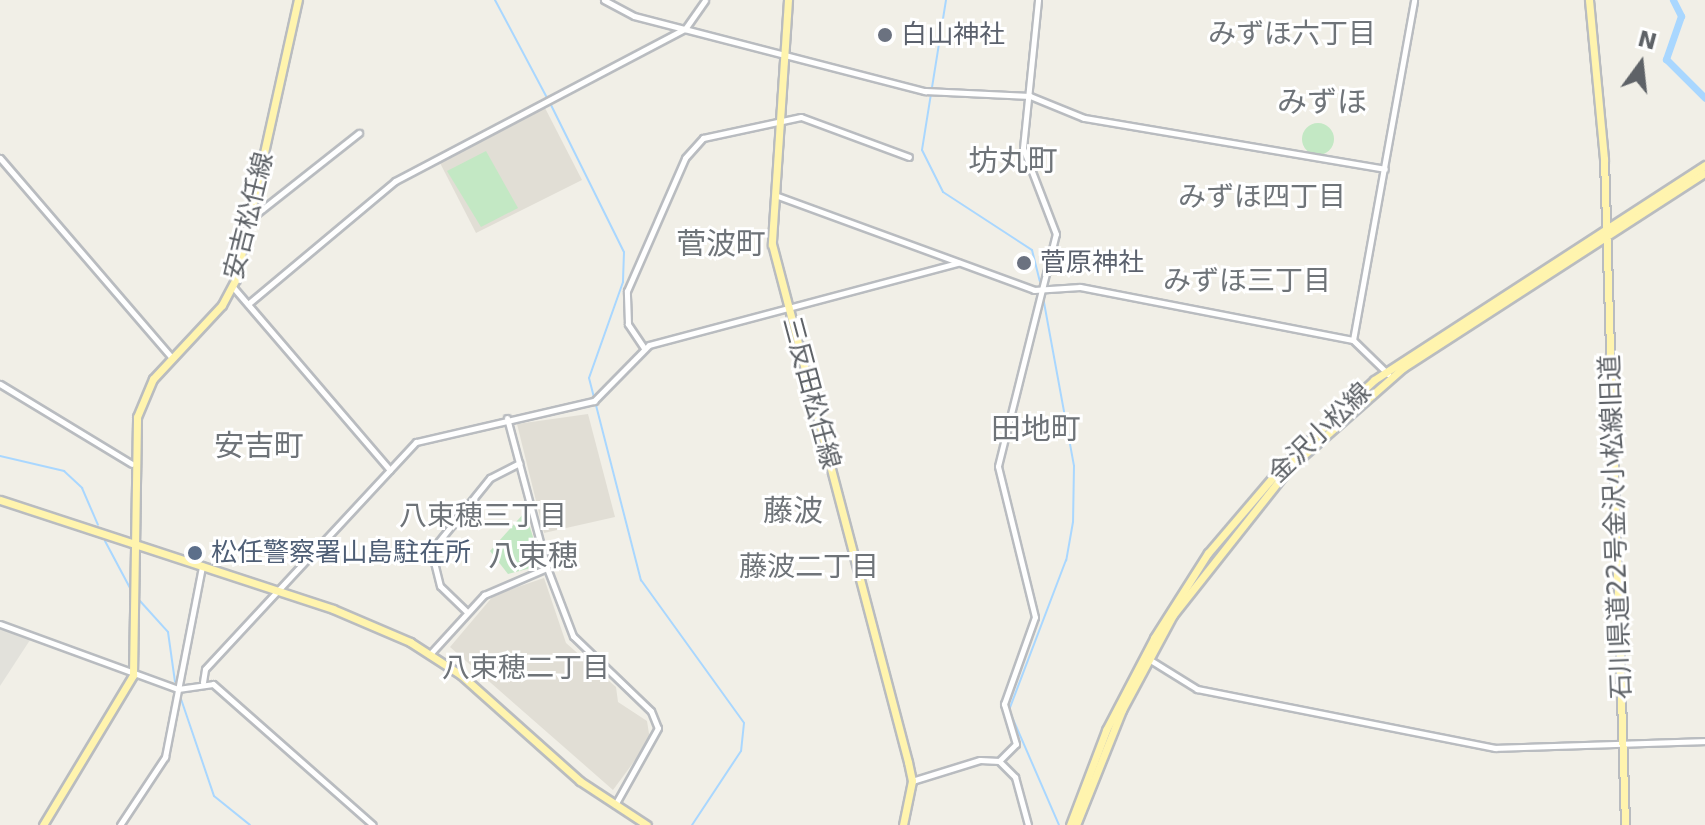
<!DOCTYPE html>
<html>
<head>
<meta charset="utf-8">
<style>
	body { margin:0 }
	#map { position:relative; width:1705px; height:825px; overflow:hidden; background:#f1efe7; font-family:"DejaVu Sans","Noto Sans JP",sans-serif }
	div>[style] { position:absolute }
	.industrial>* { inset:0; background:#e2e1db }
	.education>* { inset:0; background:#e1ded5 }
	.green>* { inset:0; background:#c3e8c4 }
	.round { border-radius:50% }
	.stream>* { height:2px; margin:-1px; padding:0 1px; transform-origin:1px; border-radius:1px; background:#a9d7ff }
	.river>* { height:7px; margin:-3.5px; padding:0 3.5px; transform-origin:3.5px; border-radius:3.5px; background:#a9d7ff }
	.roads { filter:drop-shadow(2px 0 #b9bcc0) drop-shadow(-2px 0 #b9bcc0) drop-shadow(0 2px #b9bcc0) drop-shadow(0 -2px #b9bcc0) }
	.minor>* { height:5px; margin:-2.5px; padding:0 2.5px; transform-origin:2.5px; border-radius:2.5px; background:#fff }
	.major>* { height:7px; margin:-3.5px; padding:0 3.5px; transform-origin:3.5px; border-radius:3.5px; background:#fff4ae }
	.dots>* { width:22px; height:22px; translate:-50% -50%; box-sizing:border-box; border:4px solid #fff; border-radius:50% }
	span { translate:-50% -50%; white-space:nowrap; text-align:center; line-height:1.15; -webkit-text-stroke:6px #fff; paint-order:stroke }
	.worship-label { font-size:26px; color:#5b616d }
	.left { translate:0 -50%; text-align:left }
	.street-label { font-size:26px; color:#5e6267 }
	.service-label { font-size:26px; color:#4e5e75 }
	.neighbourhood-label { font-size:28px; color:#6f7479 }
	.quarter-label { font-size:30px; color:#6f7479 }
	.north { position:absolute; left:1601px; top:24px; width:80px; height:80px; -webkit-text-stroke:6px #fff; paint-order:stroke; rotate:15deg; font-size:22px; font-weight:700; line-height:32px; text-align:center; color:#5e6267 }
	.north::after { content:''; display:block; margin:auto; width:28px; height:36px; background:#5e6267; clip-path:polygon(50% 0,100% 100%,50% 72%,0 100%) }
</style>
</head>
<body>
<div id="map">
	<div class="industrial">
		<div style="clip-path:polygon(0 627px,30px 640px,0 686px)"></div>
	</div>
	<div class="education">
		<div style="clip-path:polygon(544px 106px,582px 180px,476px 233px,439px 161px)"></div>
		<div style="clip-path:polygon(588px 414px,615px 517px,544px 533px,517px 424px)"></div>
		<div style="clip-path:polygon(544px 578px,566px 643px,616px 687px,618px 702px,647px 721px,650px 740px,613px 790px,450px 647px,494px 595px)"></div>
	</div>
	<div class="green">
		<div class="round" style="left:1302px;top:123px;width:32px;height:32px"></div>
		<div style="clip-path:polygon(486px 151px,518px 208px,481px 227px,447px 171px)"></div>
		<div style="clip-path:polygon(525px 512px,542px 565px,508px 574px,490px 551px)"></div>
	</div>
	<div class="stream">
		<div style="left:495px;top:0;width:111px;rotate:62deg"></div>
		<div style="left:946px;top:0;width:152px;rotate:99.1deg"></div>
		<div style="left:922px;top:150px;width:47px;rotate:63.4deg"></div>
		<div style="left:943px;top:192px;width:106px;rotate:33.1deg"></div>
		<div style="left:1032px;top:250px;width:32px;rotate:76deg"></div>
		<div style="left:550px;top:103px;width:166px;rotate:63.6deg"></div>
		<div style="left:624px;top:252px;width:30px;rotate:92deg"></div>
		<div style="left:623px;top:282px;width:102px;rotate:109.5deg"></div>
		<div style="left:589px;top:378px;width:209px;rotate:75.6deg"></div>
		<div style="left:641px;top:580px;width:176px;rotate:54.2deg"></div>
		<div style="left:744px;top:723px;width:28px;rotate:96deg"></div>
		<div style="left:741px;top:751px;width:89px;rotate:123.5deg"></div>
		<div style="left:1043px;top:297px;width:172px;rotate:79.6deg"></div>
		<div style="left:1074px;top:466px;width:56px;rotate:91deg"></div>
		<div style="left:1073px;top:522px;width:39px;rotate:100deg"></div>
		<div style="left:1066px;top:560px;width:160px;rotate:110.8deg"></div>
		<div style="left:1009px;top:710px;width:125px;rotate:66.5deg"></div>
		<div style="left:0;top:456px;width:66px;rotate:13.2deg"></div>
		<div style="left:64px;top:471px;width:25px;rotate:43deg"></div>
		<div style="left:82px;top:488px;width:40px;rotate:66.6deg"></div>
		<div style="left:105px;top:541px;width:55px;rotate:62deg"></div>
		<div style="left:140px;top:601px;width:42px;rotate:47.9deg"></div>
		<div style="left:168px;top:632px;width:50px;rotate:82deg"></div>
		<div style="left:181px;top:699px;width:102px;rotate:71.2deg"></div>
		<div style="left:214px;top:796px;width:46px;rotate:38.9deg"></div>
	</div>
	<div class="river">
		<div style="left:1673px;top:0;width:18px;rotate:63deg"></div>
		<div style="left:1681px;top:16px;width:46px;rotate:109.2deg"></div>
		<div style="left:1666px;top:59px;width:55px;rotate:45deg"></div>
	</div>
	<div class="roads">
		<div class="minor">
			<div style="left:604px;top:0;width:34px;rotate:28deg"></div>
			<div style="left:634px;top:16px;width:301px;rotate:14.5deg"></div>
			<div style="left:925px;top:91px;width:105px;rotate:2.7deg"></div>
			<div style="left:1030px;top:96px;width:58px;rotate:22.2deg"></div>
			<div style="left:1084px;top:118px;width:305px;rotate:9.6deg"></div>
			<div style="left:0;top:158px;width:262px;rotate:49.3deg"></div>
			<div style="left:775px;top:195px;width:276px;rotate:20.1deg"></div>
			<div style="left:1034px;top:290px;width:46px;rotate:-3.7deg"></div>
			<div style="left:1080px;top:287px;width:278px;rotate:11deg"></div>
			<div style="left:250px;top:219px;width:139px;rotate:-38.3deg"></div>
			<div style="left:233px;top:287px;width:241px;rotate:49.4deg"></div>
			<div style="left:248px;top:304px;width:192px;rotate:-39.9deg"></div>
			<div style="left:395px;top:181px;width:327px;rotate:-27.7deg"></div>
			<div style="left:685px;top:29px;width:35px;rotate:-55deg"></div>
			<div style="left:644px;top:348px;width:29px;rotate:-124deg"></div>
			<div style="left:628px;top:324px;width:33px;rotate:-92deg"></div>
			<div style="left:627px;top:291px;width:145px;rotate:-66.4deg"></div>
			<div style="left:685px;top:158px;width:27px;rotate:-48deg"></div>
			<div style="left:703px;top:138px;width:100px;rotate:-12.1deg"></div>
			<div style="left:801px;top:117px;width:115px;rotate:20.3deg"></div>
			<div style="left:1388px;top:374px;width:49px;rotate:-135.8deg"></div>
			<div style="left:1353px;top:340px;width:345px;rotate:-79.8deg"></div>
			<div style="left:0;top:384px;width:154px;rotate:31.2deg"></div>
			<div style="left:507px;top:418px;width:155px;rotate:75.1deg"></div>
			<div style="left:467px;top:612px;width:37px;rotate:-136deg"></div>
			<div style="left:440px;top:586px;width:36px;rotate:-104deg"></div>
			<div style="left:431px;top:551px;width:94px;rotate:-51.1deg"></div>
			<div style="left:490px;top:478px;width:33px;rotate:-27deg"></div>
			<div style="left:0;top:624px;width:189px;rotate:20.1deg"></div>
			<div style="left:178px;top:689px;width:35px;rotate:-8deg"></div>
			<div style="left:213px;top:684px;width:213px;rotate:41.4deg"></div>
			<div style="left:431px;top:653px;width:79px;rotate:-47.6deg"></div>
			<div style="left:484px;top:595px;width:69px;rotate:-23.2deg"></div>
			<div style="left:547px;top:568px;width:73px;rotate:69.1deg"></div>
			<div style="left:573px;top:636px;width:108px;rotate:43.9deg"></div>
			<div style="left:651px;top:711px;width:18px;rotate:68deg"></div>
			<div style="left:658px;top:728px;width:88px;rotate:119.2deg"></div>
			<div style="left:1147px;top:658px;width:59px;rotate:31.8deg"></div>
			<div style="left:1197px;top:689px;width:304px;rotate:11.2deg"></div>
			<div style="left:1495px;top:748px;width:210px;rotate:-1.9deg"></div>
			<div style="left:203px;top:682px;width:13px;rotate:-81deg"></div>
			<div style="left:205px;top:669px;width:310px;rotate:-47.1deg"></div>
			<div style="left:416px;top:442px;width:183px;rotate:-13deg"></div>
			<div style="left:594px;top:401px;width:78px;rotate:-45.5deg"></div>
			<div style="left:649px;top:345px;width:320px;rotate:-14.9deg"></div>
			<div style="left:999px;top:761px;width:24px;rotate:-45deg"></div>
			<div style="left:1016px;top:744px;width:42px;rotate:-106.7deg"></div>
			<div style="left:1004px;top:704px;width:92px;rotate:-70.4deg"></div>
			<div style="left:1035px;top:617px;width:155px;rotate:-103.8deg"></div>
			<div style="left:998px;top:466px;width:239px;rotate:-76deg"></div>
			<div style="left:1056px;top:234px;width:92px;rotate:-111deg"></div>
			<div style="left:1023px;top:148px;width:149px;rotate:-84.2deg"></div>
			<div style="left:912px;top:781px;width:71px;rotate:-17.2deg"></div>
			<div style="left:980px;top:760px;width:19px;rotate:3deg"></div>
			<div style="left:999px;top:761px;width:23px;rotate:45deg"></div>
			<div style="left:1015px;top:777px;width:50px;rotate:74.8deg"></div>
			<div style="left:120px;top:825px;width:82px;rotate:-56.5deg"></div>
			<div style="left:165px;top:757px;width:195px;rotate:-79deg"></div>
		</div>
		<div class="major">
			<div style="left:788px;top:0;width:245px;rotate:93.8deg"></div>
			<div style="left:772px;top:244px;width:536px;rotate:75.29deg"></div>
			<div style="left:908px;top:762px;width:19px;rotate:78deg"></div>
			<div style="left:912px;top:781px;width:45px;rotate:101.6deg"></div>
			<div style="left:1589px;top:0;width:160px;rotate:84.6deg"></div>
			<div style="left:1604px;top:159px;width:666px;rotate:88.19deg"></div>
			<div style="left:0;top:500px;width:350px;rotate:18.1deg"></div>
			<div style="left:333px;top:609px;width:84px;rotate:23.2deg"></div>
			<div style="left:410px;top:642px;width:61px;rotate:32.9deg"></div>
			<div style="left:461px;top:675px;width:159px;rotate:41.7deg"></div>
			<div style="left:580px;top:781px;width:80px;rotate:33.3deg"></div>
			<div style="left:43px;top:825px;width:175px;rotate:-59deg"></div>
			<div style="left:133px;top:675px;width:258px;rotate:-89.1deg"></div>
			<div style="left:137px;top:417px;width:41px;rotate:-67.2deg"></div>
			<div style="left:153px;top:379px;width:101px;rotate:-47deg"></div>
			<div style="left:222px;top:305px;width:30px;rotate:-62deg"></div>
			<div style="left:236px;top:279px;width:286px;rotate:-77.5deg"></div>
			<div style="left:1070px;top:825px;width:102px;rotate:-69.2deg"></div>
			<div style="left:1106px;top:730px;width:104px;rotate:-62.4deg"></div>
			<div style="left:1154px;top:638px;width:101px;rotate:-57.6deg"></div>
			<div style="left:1208px;top:553px;width:117px;rotate:-49.5deg"></div>
			<div style="left:1284px;top:464px;width:123px;rotate:-43deg"></div>
			<div style="left:1374px;top:380px;width:395px;rotate:-33deg"></div>
			<div style="left:1076px;top:825px;width:124px;rotate:-68.2deg"></div>
			<div style="left:1122px;top:710px;width:108px;rotate:-61.8deg"></div>
			<div style="left:1173px;top:615px;width:187px;rotate:-51.7deg"></div>
			<div style="left:1289px;top:468px;width:152px;rotate:-41.3deg"></div>
			<div style="left:1403px;top:368px;width:359px;rotate:-32.9deg"></div>
		</div>
	</div>
	<div class="dots">
		<div style="left:885px;top:35px;background:#6b7280"></div>
		<div style="left:1024px;top:263px;background:#6b7280"></div>
		<div style="left:195px;top:553px;background:#5c6f8a"></div>
	</div>
	<div class="worship-label">
		<span class="left" style="left:901px;top:35px">白山神社</span>
		<span class="left" style="left:1040px;top:263px">菅原神社</span>
	</div>
	<div class="street-label">
		<span style="left:249px;top:216px;rotate:-76deg">安吉松任線</span>
		<span style="left:811px;top:393px;rotate:75deg">三反田松任線</span>
		<span style="left:1320px;top:433px;rotate:-44deg">金沢小松線</span>
		<span style="left:1616px;top:527px;rotate:-92deg">石川県道22号金沢小松線旧道</span>
	</div>
	<div class="service-label">
		<span class="left" style="left:211px;top:553px">松任警察署山島駐在所</span>
	</div>
	<div class="neighbourhood-label">
		<span style="left:1292px;top:34px">みずほ六丁目</span>
		<span style="left:1262px;top:197px">みずほ四丁目</span>
		<span style="left:1247px;top:281px">みずほ三丁目</span>
		<span style="left:483px;top:516px">八束穂三丁目</span>
		<span style="left:809px;top:567px">藤波二丁目</span>
		<span style="left:526px;top:668px">八束穂二丁目</span>
	</div>
	<div class="quarter-label">
		<span style="left:1322px;top:102px">みずほ</span>
		<span style="left:1013px;top:161px">坊丸町</span>
		<span style="left:721px;top:244px">菅波町</span>
		<span style="left:1036px;top:429px">田地町</span>
		<span style="left:259px;top:446px">安吉町</span>
		<span style="left:793px;top:511px">藤波</span>
		<span style="left:533px;top:556px">八束穂</span>
	</div>
	<div class="north">N</div>
</div>
</body>
</html>
